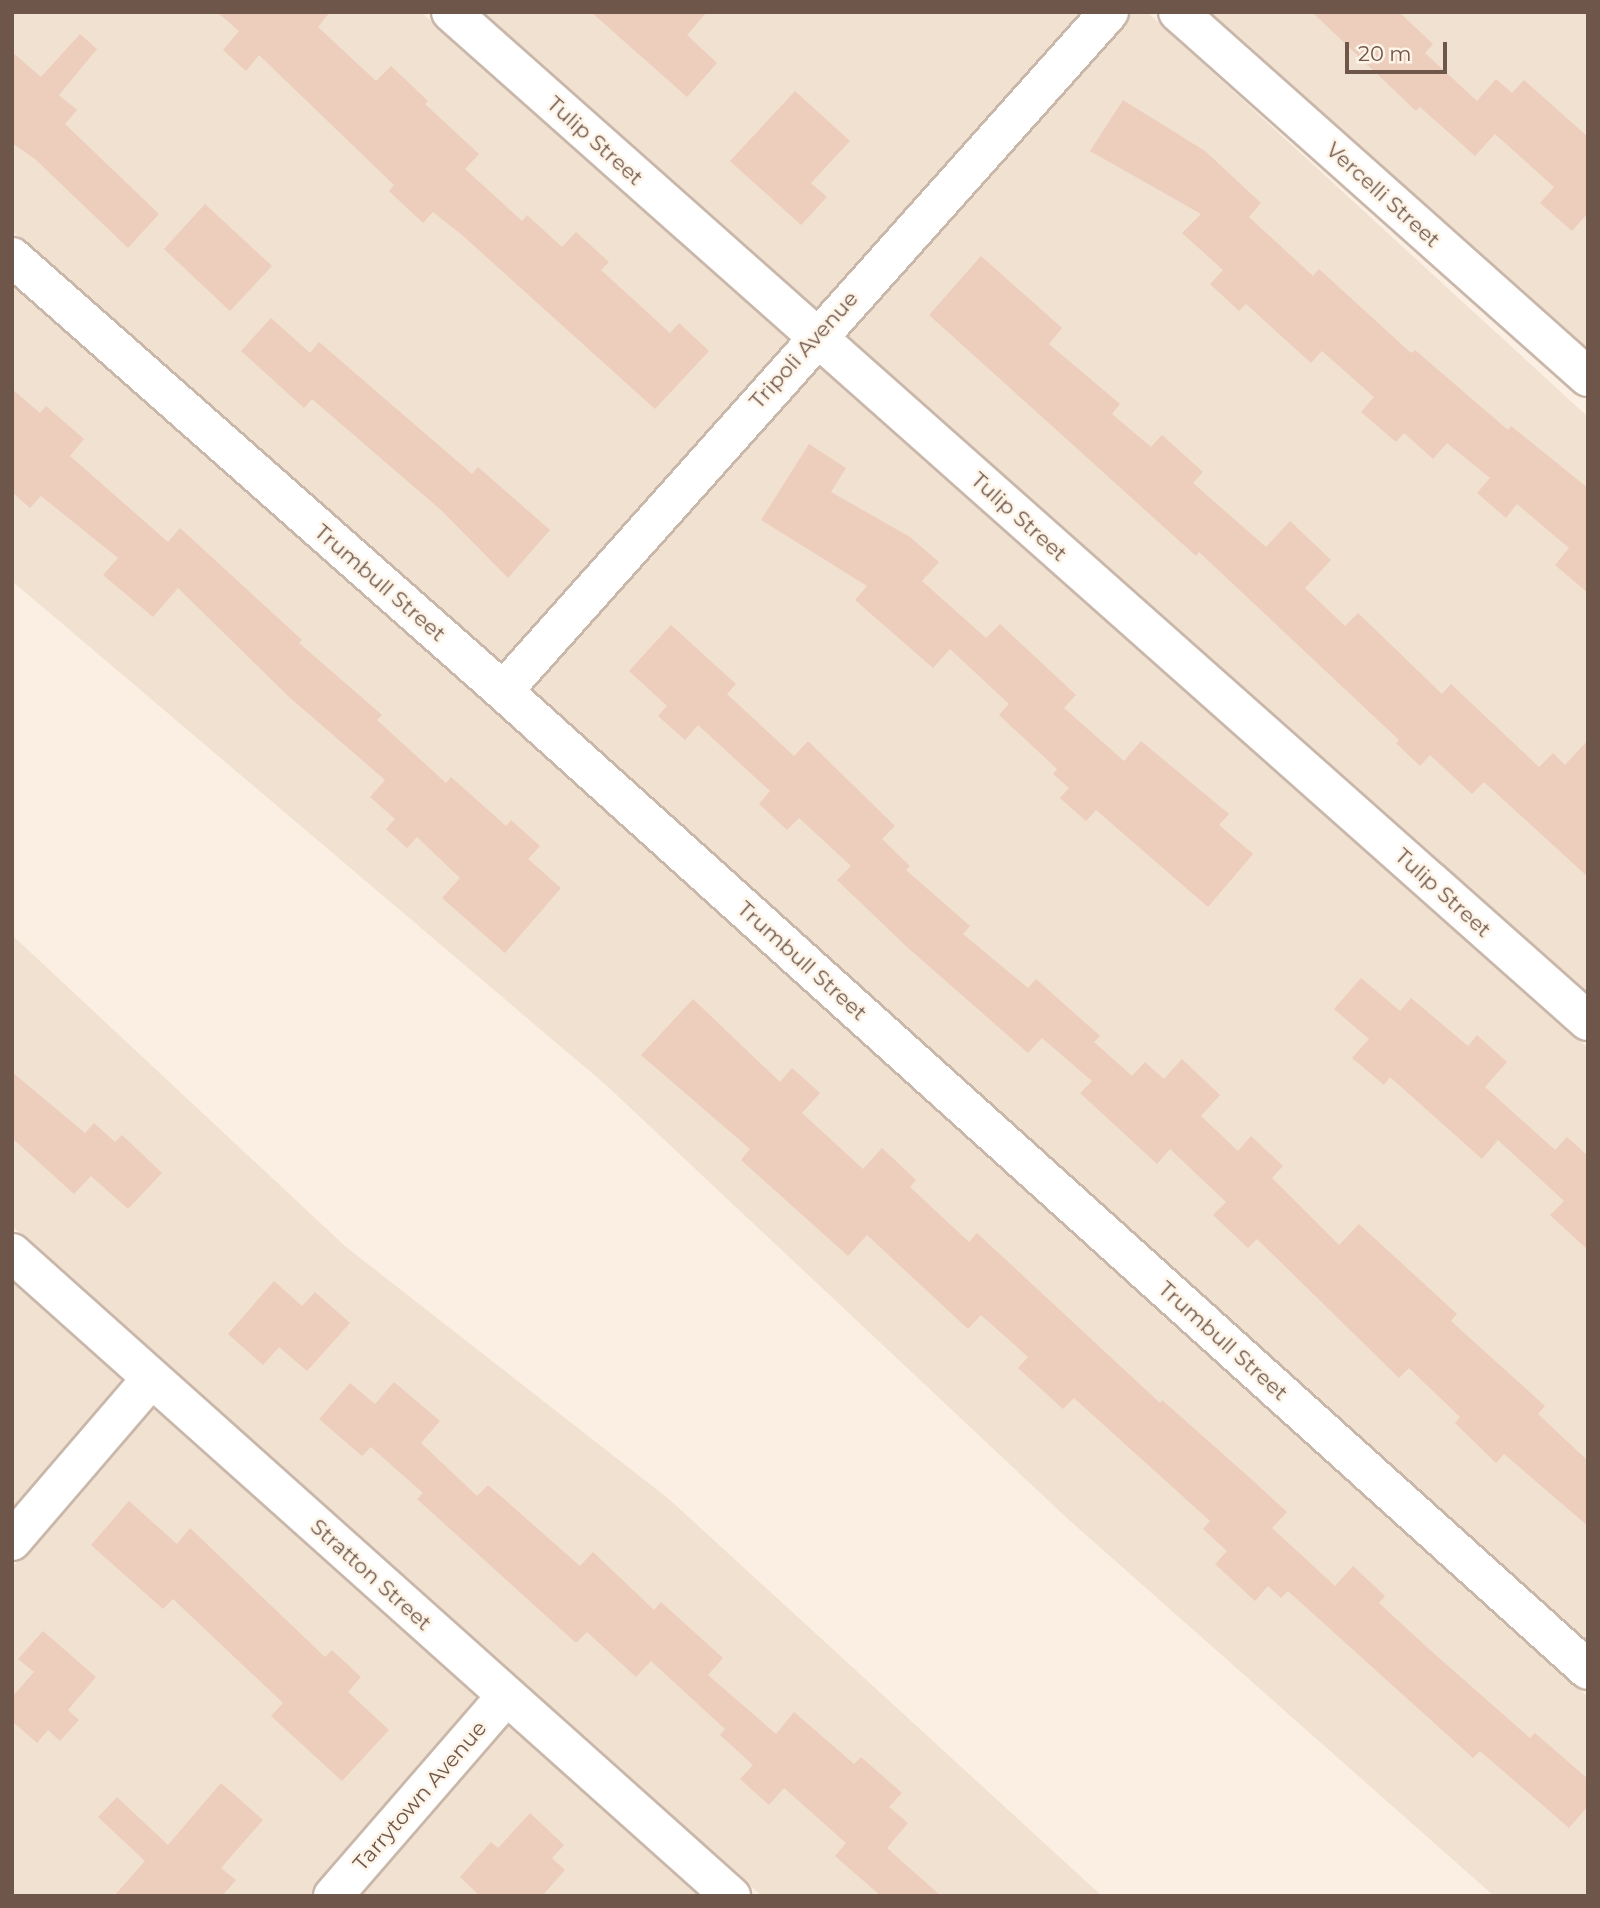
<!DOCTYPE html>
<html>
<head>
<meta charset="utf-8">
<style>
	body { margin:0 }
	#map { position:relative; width:1600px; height:1908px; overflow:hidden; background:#faefe2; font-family:Montserrat,sans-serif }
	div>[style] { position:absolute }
	.residential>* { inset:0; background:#f1e1d1 }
	.building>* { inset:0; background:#edcdbc }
	.roads { filter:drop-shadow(2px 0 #c9b7aa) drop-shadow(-2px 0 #c9b7aa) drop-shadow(0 2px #c9b7aa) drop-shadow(0 -2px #c9b7aa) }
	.minor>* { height:38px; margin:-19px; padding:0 19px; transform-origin:19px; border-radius:19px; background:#fff }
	span { translate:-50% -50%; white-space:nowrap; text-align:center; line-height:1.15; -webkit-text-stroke:5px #fdf4e7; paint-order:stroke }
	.street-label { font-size:21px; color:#6f564b }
	.frame { position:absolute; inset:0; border:14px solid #6f564b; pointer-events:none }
	.scale { position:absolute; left:1345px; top:42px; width:102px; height:32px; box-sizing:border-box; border:4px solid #6f564b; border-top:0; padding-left:9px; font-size:21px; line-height:24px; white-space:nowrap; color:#6f564b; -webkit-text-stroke:5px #fdf4e7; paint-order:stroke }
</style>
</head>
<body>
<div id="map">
	<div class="residential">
		<div style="clip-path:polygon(12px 12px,421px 12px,789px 340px,503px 665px,12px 231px)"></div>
		<div style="clip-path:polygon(480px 12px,1086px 12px,815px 310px)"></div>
		<div style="clip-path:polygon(1133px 12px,1147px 12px,1588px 417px,1588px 995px,841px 334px)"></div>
		<div style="clip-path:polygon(1205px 12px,1588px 12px,1588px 363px)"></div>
		<div style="clip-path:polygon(12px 284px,490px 706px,1588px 1697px,1588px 1896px,1494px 1896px,1068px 1519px,606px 1085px,12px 581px)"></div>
		<div style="clip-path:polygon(815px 363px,1588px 1048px,1588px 1643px,529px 688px)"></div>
		<div style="clip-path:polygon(12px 935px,346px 1247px,670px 1500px,1102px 1896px,762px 1896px,12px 1226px)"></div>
		<div style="clip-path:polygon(12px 1279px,125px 1382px,12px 1514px)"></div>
		<div style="clip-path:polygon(151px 1405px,481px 1700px,310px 1896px,12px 1896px,12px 1568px)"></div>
		<div style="clip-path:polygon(507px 1723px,701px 1896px,356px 1896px)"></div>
	</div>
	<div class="building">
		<div style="clip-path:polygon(217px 12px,330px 12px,318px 27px,376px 81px,391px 66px,428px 101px,425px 104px,479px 154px,465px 169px,522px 221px,527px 215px,562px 247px,576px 232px,609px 262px,601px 270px,670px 333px,679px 323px,709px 351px,655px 409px,462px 235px,433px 212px,423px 223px,389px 191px,394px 185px,259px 55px,246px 71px,223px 50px,239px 31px)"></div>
		<div style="clip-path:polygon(591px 12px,707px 12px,687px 35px,717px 63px,687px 97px)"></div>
		<div style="clip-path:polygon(1312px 12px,1399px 12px,1433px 44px,1425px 53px,1477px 101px,1496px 79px,1512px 93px,1524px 80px,1588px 137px,1588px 213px,1572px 231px,1540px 203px,1554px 187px,1495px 134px,1475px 156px,1420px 107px,1416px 111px)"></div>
		<div style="clip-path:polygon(80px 34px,97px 49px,59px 95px,77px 110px,65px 124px,159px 214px,128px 248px,35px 159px,12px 143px,12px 52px,41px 77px)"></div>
		<div style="clip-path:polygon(795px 91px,850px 141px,811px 183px,827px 197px,801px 225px,730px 161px)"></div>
		<div style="clip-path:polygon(1123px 100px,1205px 151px,1261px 203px,1249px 217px,1313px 276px,1319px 269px,1411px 353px,1415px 350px,1508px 430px,1511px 426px,1588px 488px,1588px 593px,1555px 565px,1569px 548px,1517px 504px,1506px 518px,1477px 493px,1490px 478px,1447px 443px,1433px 459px,1404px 433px,1396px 442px,1361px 412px,1374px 397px,1322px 351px,1311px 363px,1246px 304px,1239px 311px,1210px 284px,1223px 270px,1182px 233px,1201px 214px,1090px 151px)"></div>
		<div style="clip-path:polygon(205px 204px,272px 266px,230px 311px,164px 249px)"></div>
		<div style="clip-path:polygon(981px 256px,1062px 328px,1049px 344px,1120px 404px,1112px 414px,1151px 447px,1162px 435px,1203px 472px,1193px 483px,1266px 547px,1290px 521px,1331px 560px,1305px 588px,1345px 626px,1358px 613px,1442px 694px,1451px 684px,1539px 767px,1553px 753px,1565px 765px,1588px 740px,1588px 877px,1484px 782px,1472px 794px,1430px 755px,1420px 766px,1396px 743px,1399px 740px,1199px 552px,1196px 556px,929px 315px)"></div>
		<div style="clip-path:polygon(271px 318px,310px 353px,319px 342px,472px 474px,478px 467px,550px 530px,508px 578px,441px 510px,312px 399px,304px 408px,241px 351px)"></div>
		<div style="clip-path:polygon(12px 389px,40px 413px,46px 406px,84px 439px,70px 456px,168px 542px,180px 528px,302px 640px,299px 643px,382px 715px,377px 720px,446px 783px,451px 777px,506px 826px,511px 820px,540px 846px,528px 859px,561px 888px,505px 953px,442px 898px,460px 878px,417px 837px,407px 848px,386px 829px,395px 819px,370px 797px,385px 780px,288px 696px,178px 588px,153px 617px,103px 575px,118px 558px,41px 496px,30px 508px,12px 492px)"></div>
		<div style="clip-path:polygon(809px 444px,846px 468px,831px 492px,910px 537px,939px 562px,922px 581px,986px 638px,1000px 624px,1076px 695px,1064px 708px,1124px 761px,1141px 741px,1229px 814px,1219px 825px,1253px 854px,1208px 907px,1096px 810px,1086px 821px,1060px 798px,1069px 788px,1053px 774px,1057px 769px,999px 715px,1009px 704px,950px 649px,933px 668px,855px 600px,867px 586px,761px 520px)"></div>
		<div style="clip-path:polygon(671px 625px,736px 684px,727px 694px,794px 756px,808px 741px,895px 826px,882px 839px,910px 866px,906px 870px,970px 926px,963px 934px,1028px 988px,1036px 979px,1100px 1036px,1094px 1042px,1132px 1076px,1145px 1062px,1164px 1079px,1182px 1059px,1220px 1095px,1201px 1116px,1238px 1151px,1251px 1136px,1283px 1166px,1272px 1178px,1339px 1245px,1359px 1224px,1457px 1314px,1451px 1321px,1545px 1406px,1538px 1414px,1588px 1461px,1588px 1526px,1504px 1454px,1496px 1463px,1455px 1423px,1460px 1417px,1409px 1368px,1399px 1378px,1257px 1239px,1248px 1248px,1213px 1215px,1226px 1202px,1170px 1149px,1157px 1164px,1080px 1093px,1092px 1081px,1042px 1038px,1028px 1053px,907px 947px,837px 880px,851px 866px,799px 818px,787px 830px,759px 804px,770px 791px,698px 725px,685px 740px,658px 716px,667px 706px,629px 671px)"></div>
		<div style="clip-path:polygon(1361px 978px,1400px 1011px,1411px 998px,1468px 1046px,1477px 1035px,1507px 1062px,1485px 1087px,1555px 1150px,1567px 1137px,1588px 1156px,1588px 1250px,1550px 1215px,1564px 1201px,1498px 1140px,1482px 1159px,1390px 1077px,1384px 1085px,1352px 1058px,1369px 1039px,1334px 1009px)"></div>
		<div style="clip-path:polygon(693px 999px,780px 1082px,792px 1068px,820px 1093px,802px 1113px,863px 1169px,882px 1148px,916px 1180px,910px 1187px,969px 1242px,977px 1233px,1160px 1403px,1162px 1400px,1250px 1478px,1287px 1512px,1272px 1528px,1335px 1586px,1353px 1566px,1385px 1596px,1379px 1603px,1430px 1650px,1530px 1738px,1535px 1733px,1588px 1779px,1588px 1806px,1569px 1828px,1480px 1751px,1473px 1758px,1288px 1591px,1281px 1598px,1268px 1586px,1255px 1601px,1215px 1564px,1227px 1551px,1203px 1529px,1210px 1521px,1074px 1398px,1063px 1409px,1018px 1368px,1028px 1357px,981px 1315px,968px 1329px,867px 1235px,848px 1256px,741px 1160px,750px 1149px,641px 1055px)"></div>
		<div style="clip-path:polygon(12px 1072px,85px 1133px,94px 1123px,115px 1142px,122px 1135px,162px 1173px,128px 1209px,91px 1176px,74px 1194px,12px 1138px)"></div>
		<div style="clip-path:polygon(274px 1281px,302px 1306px,315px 1292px,350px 1323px,307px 1371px,279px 1347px,263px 1365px,228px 1334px)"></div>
		<div style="clip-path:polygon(394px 1382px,440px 1421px,421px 1443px,477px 1496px,488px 1485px,580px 1566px,593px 1552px,654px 1610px,661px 1602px,723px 1658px,708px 1675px,776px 1734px,794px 1712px,854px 1764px,861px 1757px,902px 1793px,889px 1807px,908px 1823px,887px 1848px,941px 1896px,881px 1896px,835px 1856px,846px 1843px,784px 1788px,769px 1805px,740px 1779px,753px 1765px,720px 1735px,725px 1729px,651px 1661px,636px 1677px,587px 1632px,576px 1643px,417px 1499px,423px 1493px,371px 1447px,362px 1456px,319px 1419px,350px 1383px,375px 1404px)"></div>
		<div style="clip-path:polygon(129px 1501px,177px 1544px,190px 1528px,325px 1657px,332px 1650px,361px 1677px,348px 1692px,389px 1730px,342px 1781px,271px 1716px,283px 1703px,173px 1599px,163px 1609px,91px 1545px)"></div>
		<div style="clip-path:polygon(43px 1631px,96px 1677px,68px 1710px,79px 1720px,60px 1741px,48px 1730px,37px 1743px,12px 1721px,12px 1697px,34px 1672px,18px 1659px)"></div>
		<div style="clip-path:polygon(221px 1783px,263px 1820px,221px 1868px,236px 1880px,222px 1896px,114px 1896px,145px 1861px,98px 1817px,117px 1797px,168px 1845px)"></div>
		<div style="clip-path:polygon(530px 1813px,564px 1845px,552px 1858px,565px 1870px,542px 1896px,480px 1896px,460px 1877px,491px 1842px,498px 1848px)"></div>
	</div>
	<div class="roads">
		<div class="minor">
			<div style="left:451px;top:12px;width:1520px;rotate:41.59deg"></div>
			<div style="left:1178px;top:12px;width:549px;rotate:41.68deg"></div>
			<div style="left:12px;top:257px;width:655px;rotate:41.47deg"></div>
			<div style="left:503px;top:691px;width:1461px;rotate:42.06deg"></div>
			<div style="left:503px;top:691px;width:910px;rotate:-48.25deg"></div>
			<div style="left:12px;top:1253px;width:965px;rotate:41.81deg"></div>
			<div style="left:12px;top:1541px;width:213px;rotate:-49.4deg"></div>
			<div style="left:333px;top:1896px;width:264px;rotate:-49.1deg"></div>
		</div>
	</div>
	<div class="street-label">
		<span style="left:595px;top:141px;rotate:42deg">Tulip Street</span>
		<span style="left:1383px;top:195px;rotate:42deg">Vercelli Street</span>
		<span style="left:804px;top:350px;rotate:-48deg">Tripoli Avenue</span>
		<span style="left:1019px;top:517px;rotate:42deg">Tulip Street</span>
		<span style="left:380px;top:583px;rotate:41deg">Trumbull Street</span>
		<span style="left:1443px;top:893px;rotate:42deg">Tulip Street</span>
		<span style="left:802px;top:961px;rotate:42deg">Trumbull Street</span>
		<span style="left:1223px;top:1341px;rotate:42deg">Trumbull Street</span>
		<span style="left:371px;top:1575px;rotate:42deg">Stratton Street</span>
		<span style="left:420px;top:1796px;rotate:-49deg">Tarrytown Avenue</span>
	</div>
	<div class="frame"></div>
	<div class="scale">20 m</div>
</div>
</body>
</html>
